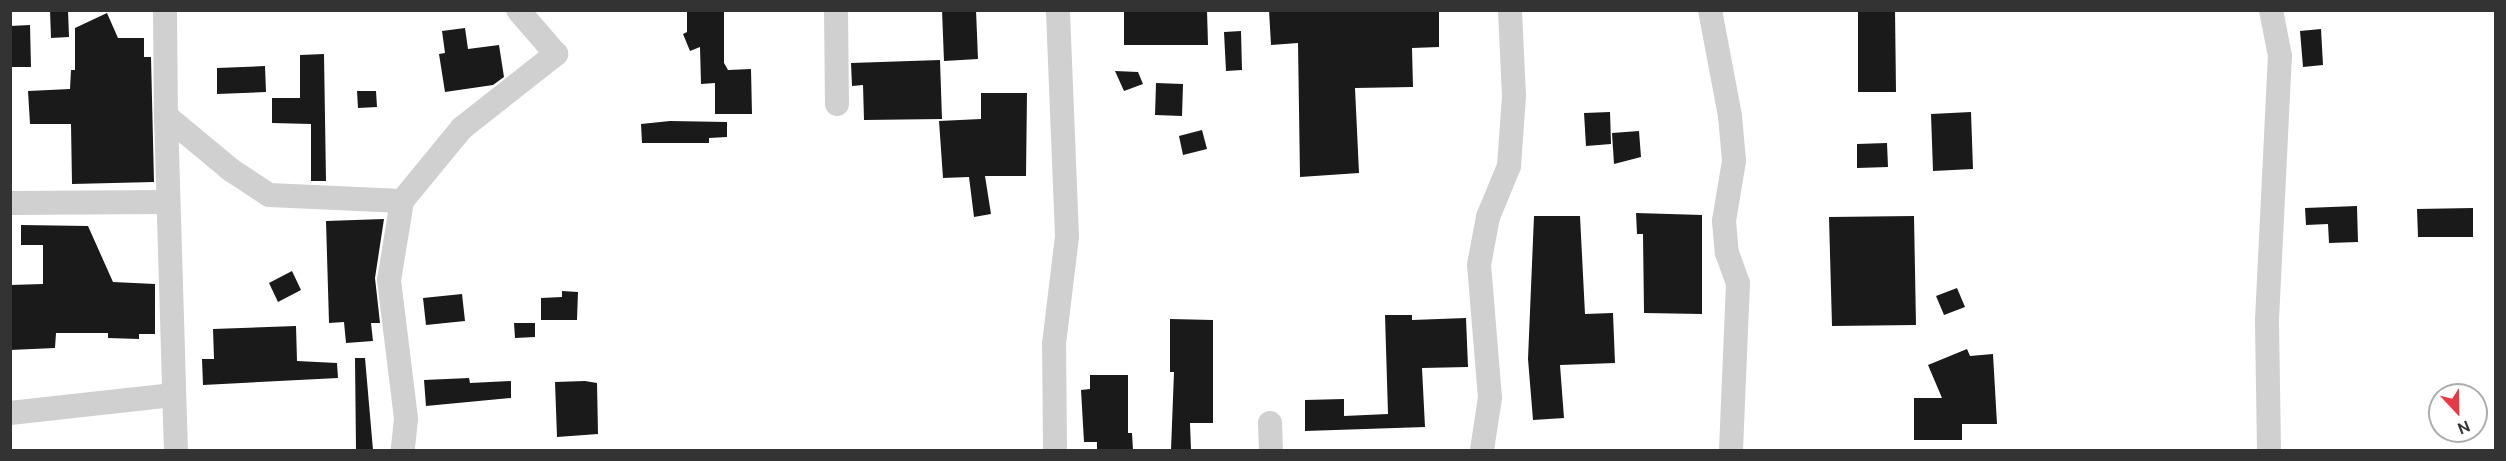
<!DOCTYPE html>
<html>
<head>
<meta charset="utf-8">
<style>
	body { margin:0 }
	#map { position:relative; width:2506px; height:461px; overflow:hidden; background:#fff; font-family:Ubuntu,sans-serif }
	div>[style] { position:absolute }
	.building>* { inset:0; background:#1a1a1a }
	.minor>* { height:24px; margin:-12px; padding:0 12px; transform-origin:12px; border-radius:12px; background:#d0d0d0 }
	span { translate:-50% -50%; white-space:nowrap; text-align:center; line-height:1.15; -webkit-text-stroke:6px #fff; paint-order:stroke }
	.frame { position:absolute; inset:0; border:12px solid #333; pointer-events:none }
	.north { position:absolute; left:2428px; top:383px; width:60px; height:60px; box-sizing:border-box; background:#fff; border:2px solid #adadad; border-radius:50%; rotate:158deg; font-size:16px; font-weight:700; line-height:24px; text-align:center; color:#333 }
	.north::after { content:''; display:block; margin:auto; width:21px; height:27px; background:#e63946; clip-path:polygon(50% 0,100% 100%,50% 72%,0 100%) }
</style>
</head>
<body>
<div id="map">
	<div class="building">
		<div style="clip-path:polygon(50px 10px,68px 10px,69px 37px,51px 38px)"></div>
		<div style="clip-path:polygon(687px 10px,724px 10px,724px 63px,728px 70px,751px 69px,752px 114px,715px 114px,715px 83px,701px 84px,700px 47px,690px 51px,683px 34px,687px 32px)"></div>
		<div style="clip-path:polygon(942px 10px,976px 10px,978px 59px,944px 61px)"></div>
		<div style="clip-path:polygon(1124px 10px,1207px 10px,1208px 45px,1124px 45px)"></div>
		<div style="clip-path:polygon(1269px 10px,1439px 10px,1439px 47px,1412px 48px,1413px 87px,1355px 88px,1359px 173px,1300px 177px,1298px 43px,1271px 45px)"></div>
		<div style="clip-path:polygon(1858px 10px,1895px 10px,1896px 92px,1858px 92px)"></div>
		<div style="clip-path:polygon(107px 13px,118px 38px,144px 38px,144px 57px,151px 57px,154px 182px,72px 184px,71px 124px,30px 124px,28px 91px,70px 89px,71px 70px,75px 70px,75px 28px)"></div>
		<div style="clip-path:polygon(30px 25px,31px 67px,10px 67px,10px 26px)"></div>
		<div style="clip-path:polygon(465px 28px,468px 49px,499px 45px,504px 77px,493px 85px,445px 92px,439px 54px,445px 53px,442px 31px)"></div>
		<div style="clip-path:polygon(2321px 29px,2323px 65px,2303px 67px,2300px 31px)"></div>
		<div style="clip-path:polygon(1241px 31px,1242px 70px,1226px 71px,1224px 32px)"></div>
		<div style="clip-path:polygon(324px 54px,326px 181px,311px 181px,311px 124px,272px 123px,272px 98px,300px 98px,300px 55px)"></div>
		<div style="clip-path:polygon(940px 60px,942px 119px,864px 120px,863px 85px,852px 86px,851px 63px)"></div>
		<div style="clip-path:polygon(265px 66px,266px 92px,217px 94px,217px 68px)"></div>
		<div style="clip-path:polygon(1115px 71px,1138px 72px,1143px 84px,1124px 91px)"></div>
		<div style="clip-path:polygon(1156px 83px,1183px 84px,1182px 116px,1155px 115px)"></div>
		<div style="clip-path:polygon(357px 91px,376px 91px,377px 107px,358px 108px)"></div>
		<div style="clip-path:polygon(981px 93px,1027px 93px,1026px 176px,985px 176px,991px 214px,974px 217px,969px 177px,943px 178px,939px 121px,981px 119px)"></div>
		<div style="clip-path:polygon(1610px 112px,1611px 144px,1586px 146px,1584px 113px)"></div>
		<div style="clip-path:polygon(1971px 112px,1973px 169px,1933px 171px,1931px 114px)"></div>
		<div style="clip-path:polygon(670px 121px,727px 122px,727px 137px,709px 138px,709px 143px,642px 143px,641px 124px)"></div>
		<div style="clip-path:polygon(1202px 130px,1207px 149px,1183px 155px,1179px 136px)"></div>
		<div style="clip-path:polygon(1639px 131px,1641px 157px,1614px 164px,1612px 133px)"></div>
		<div style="clip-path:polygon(1887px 143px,1888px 167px,1857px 168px,1857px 144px)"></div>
		<div style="clip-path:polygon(2357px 206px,2358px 242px,2329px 243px,2328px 224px,2306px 225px,2305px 208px)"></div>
		<div style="clip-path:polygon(2473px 208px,2473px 237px,2418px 237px,2417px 209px)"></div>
		<div style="clip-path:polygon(1636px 213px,1702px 215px,1702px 314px,1644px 313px,1643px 234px,1637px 234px)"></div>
		<div style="clip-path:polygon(1534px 216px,1580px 216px,1585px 314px,1613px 313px,1615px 363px,1560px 365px,1564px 418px,1533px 420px,1528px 359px)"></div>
		<div style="clip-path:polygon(1914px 216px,1916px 325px,1832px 326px,1829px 217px)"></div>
		<div style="clip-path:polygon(384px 219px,375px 278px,380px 323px,371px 323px,373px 341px,346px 343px,344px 322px,329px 323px,326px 221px)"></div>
		<div style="clip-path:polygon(21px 225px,88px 226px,113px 282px,155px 284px,155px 334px,139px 334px,139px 339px,108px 338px,108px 333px,56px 333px,55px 348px,10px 350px,10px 285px,43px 284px,43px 245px,21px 245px)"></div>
		<div style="clip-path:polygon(292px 271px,301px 290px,278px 302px,269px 283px)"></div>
		<div style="clip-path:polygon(1957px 288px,1965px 307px,1944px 315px,1936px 296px)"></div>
		<div style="clip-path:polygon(562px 291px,578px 292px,577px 320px,541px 320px,541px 298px,562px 297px)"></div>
		<div style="clip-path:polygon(462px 294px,465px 321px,426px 325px,423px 298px)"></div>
		<div style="clip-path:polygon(1385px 315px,1412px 315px,1412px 320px,1466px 318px,1468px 367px,1422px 368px,1425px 427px,1305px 431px,1305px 400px,1344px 399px,1344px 416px,1388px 414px)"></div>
		<div style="clip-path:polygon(1170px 319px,1213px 320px,1213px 423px,1190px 423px,1191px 450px,1171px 450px,1174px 372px,1170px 372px)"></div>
		<div style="clip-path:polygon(514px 323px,535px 323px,535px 337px,515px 338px)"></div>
		<div style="clip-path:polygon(296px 326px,297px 361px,337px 363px,338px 378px,203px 385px,202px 359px,214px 359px,213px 329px)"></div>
		<div style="clip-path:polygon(1967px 349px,1970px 356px,1993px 354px,1997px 424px,1962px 424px,1962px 440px,1914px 440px,1914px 398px,1942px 398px,1928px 365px)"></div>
		<div style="clip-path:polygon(355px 358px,365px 358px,373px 450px,356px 450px)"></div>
		<div style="clip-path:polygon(1090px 375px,1128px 375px,1128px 433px,1132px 433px,1133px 450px,1097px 450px,1097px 442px,1084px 442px,1081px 390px,1090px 389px)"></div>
		<div style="clip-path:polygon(469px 378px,470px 383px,511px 381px,511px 398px,426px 406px,424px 380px)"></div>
		<div style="clip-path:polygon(585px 381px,597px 383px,598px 434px,557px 437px,555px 382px)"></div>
	</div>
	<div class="minor">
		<div style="left:165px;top:10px;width:106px;rotate:89.5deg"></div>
		<div style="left:166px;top:116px;width:85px;rotate:39.7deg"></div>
		<div style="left:231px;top:170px;width:45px;rotate:33.3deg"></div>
		<div style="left:269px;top:195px;width:133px;rotate:2.6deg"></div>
		<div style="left:402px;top:201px;width:80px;rotate:99.3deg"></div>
		<div style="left:389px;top:280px;width:140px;rotate:83deg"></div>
		<div style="left:406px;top:419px;width:31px;rotate:96deg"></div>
		<div style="left:836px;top:10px;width:94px;rotate:89.4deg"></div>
		<div style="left:1710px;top:10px;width:108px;rotate:79.3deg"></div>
		<div style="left:1730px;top:116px;width:45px;rotate:84.9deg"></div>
		<div style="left:1734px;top:161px;width:61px;rotate:99.5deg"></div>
		<div style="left:1724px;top:221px;width:32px;rotate:85deg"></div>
		<div style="left:1727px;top:253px;width:32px;rotate:70deg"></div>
		<div style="left:1738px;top:283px;width:167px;rotate:92.4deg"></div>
		<div style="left:166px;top:116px;width:334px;rotate:88.3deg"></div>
		<div style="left:402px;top:201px;width:94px;rotate:-50.6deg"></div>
		<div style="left:462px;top:128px;width:120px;rotate:-38.2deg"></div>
		<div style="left:556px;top:54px;width:58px;rotate:-130.8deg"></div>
		<div style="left:10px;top:203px;width:156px;rotate:-0.4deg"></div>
		<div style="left:10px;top:413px;width:164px;rotate:-6.3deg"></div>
		<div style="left:1270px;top:423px;width:27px;rotate:88deg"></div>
		<div style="left:1055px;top:450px;width:106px;rotate:-90.5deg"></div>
		<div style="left:1054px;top:344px;width:109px;rotate:-83.1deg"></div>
		<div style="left:1067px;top:236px;width:226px;rotate:-92.3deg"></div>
		<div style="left:1482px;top:450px;width:53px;rotate:-81.3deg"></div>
		<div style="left:1490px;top:398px;width:133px;rotate:-94.7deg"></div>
		<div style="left:1479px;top:265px;width:49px;rotate:-79.4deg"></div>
		<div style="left:1488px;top:217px;width:55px;rotate:-67.6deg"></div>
		<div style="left:1509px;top:166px;width:70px;rotate:-85.9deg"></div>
		<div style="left:1514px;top:96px;width:86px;rotate:-92.7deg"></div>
		<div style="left:2269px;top:450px;width:130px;rotate:-90.9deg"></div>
		<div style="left:2267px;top:320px;width:264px;rotate:-87.2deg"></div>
		<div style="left:2280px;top:56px;width:47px;rotate:-101.1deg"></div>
	</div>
	<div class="frame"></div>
	<div class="north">N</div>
</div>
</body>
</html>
